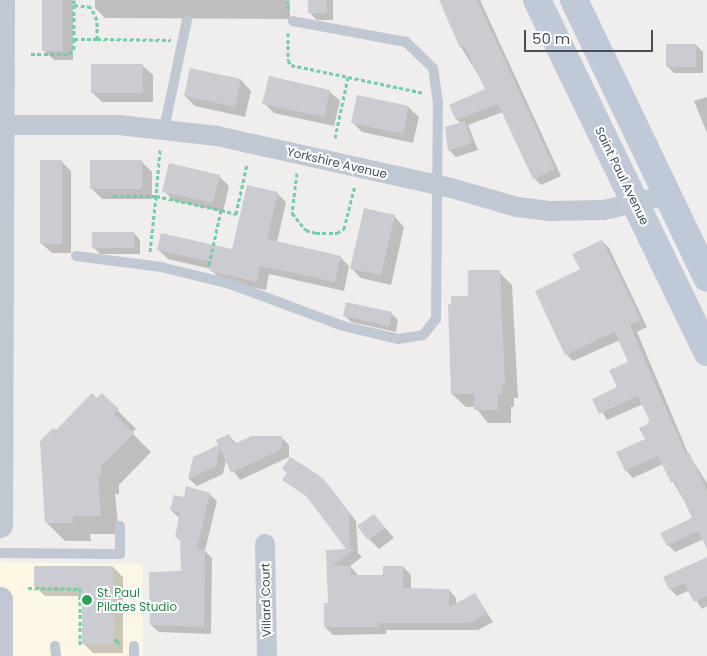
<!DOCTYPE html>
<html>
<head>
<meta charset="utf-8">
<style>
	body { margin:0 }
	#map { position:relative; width:707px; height:656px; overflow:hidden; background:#f0eded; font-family:Poppins,sans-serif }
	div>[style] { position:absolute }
	.commercial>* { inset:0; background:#fcf7e5 }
	.shadow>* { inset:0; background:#0003 }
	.building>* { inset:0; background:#caccd2 }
	.path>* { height:3px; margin-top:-1.5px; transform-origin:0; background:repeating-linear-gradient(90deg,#71cea6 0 4px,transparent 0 6.5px) }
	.service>* { height:10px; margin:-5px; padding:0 5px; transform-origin:5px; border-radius:5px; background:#c0c8d3 }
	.minor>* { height:20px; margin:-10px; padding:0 10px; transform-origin:10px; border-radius:10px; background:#c0c8d3 }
	.tertiary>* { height:25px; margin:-12.5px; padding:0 12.5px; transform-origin:12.5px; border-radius:12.5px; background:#c0c8d3 }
	.secondary>* { height:28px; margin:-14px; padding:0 14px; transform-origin:14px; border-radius:14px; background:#bfc9d7 }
	.dots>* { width:14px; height:14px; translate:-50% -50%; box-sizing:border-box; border:2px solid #fff; border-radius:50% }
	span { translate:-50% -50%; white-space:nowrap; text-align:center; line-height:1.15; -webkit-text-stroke:4px #fff; paint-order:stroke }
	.street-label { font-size:12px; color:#454f5b }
	.leisure-label { font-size:12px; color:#27864d }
	.left { translate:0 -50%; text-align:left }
	.scale { position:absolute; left:524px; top:30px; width:129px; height:22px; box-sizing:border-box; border:2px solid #454f5b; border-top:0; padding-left:6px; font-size:15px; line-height:18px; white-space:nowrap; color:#454f5b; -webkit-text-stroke:4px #fff; paint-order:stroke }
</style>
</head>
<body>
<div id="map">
	<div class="commercial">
		<div style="clip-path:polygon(0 562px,142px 564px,143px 656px,0 656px)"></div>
	</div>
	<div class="shadow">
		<div style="clip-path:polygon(43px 0,73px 0,73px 60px,54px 60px,43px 50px)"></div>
		<div style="clip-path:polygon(95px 0,286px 0,290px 4px,290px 19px,105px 18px,95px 8px)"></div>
		<div style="clip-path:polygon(310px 0,333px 0,333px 20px,317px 20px,310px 13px)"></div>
		<div style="clip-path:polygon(440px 0,480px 0,561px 176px,541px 185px,534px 178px,503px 112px,468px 125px,478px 150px,456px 157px,450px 151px,446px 128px,461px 123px,457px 120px,487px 89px,461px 47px)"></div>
		<div style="clip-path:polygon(696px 45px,703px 52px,703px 73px,674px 73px,667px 66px)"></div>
		<div style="clip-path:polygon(142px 65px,153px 75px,153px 102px,102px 102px,92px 92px)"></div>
		<div style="clip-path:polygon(241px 80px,251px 91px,245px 117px,195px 106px,185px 96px)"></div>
		<div style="clip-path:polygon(329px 91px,340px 101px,334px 126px,274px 113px,264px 103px)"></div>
		<div style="clip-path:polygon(707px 97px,707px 133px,694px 101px)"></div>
		<div style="clip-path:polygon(408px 107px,419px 117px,413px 143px,362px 132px,352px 122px)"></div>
		<div style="clip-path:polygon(61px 161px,71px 171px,71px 253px,52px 253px,41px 243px)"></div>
		<div style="clip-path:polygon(142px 162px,152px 172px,152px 199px,102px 199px,92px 189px)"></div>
		<div style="clip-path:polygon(219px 176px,229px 186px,223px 212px,174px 201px,164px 191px)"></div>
		<div style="clip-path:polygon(277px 193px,286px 202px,277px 242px,340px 257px,351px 268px,394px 216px,404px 227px,391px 285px,361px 278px,349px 266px,344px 291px,269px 274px,266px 290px,220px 280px,211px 269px,168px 259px,159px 250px,233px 251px)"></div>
		<div style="clip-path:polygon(134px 233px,140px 240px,140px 254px,100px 254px,94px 248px)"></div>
		<div style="clip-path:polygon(602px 241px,609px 248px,647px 327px,637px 332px,688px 453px,707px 483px,707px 546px,704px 539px,675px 552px,668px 545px,694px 518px,663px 464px,633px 478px,626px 470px,646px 440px,650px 420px,643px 404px,607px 420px,594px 399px,619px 388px,630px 363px,620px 340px,573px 361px,566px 354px,581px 270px)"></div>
		<div style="clip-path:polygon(499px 272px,512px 285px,518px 398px,514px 398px,514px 407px,511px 407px,511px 423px,488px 423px,475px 407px,466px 407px,452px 394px,470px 298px)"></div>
		<div style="clip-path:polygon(392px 314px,398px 320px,396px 332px,351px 322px,344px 315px)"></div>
		<div style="clip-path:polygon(102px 395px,136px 429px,132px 433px,151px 452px,119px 485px,119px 494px,115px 494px,119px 534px,90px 534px,91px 541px,65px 541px,46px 522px,57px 432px)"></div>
		<div style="clip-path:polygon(229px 436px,237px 444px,281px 437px,289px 445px,289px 457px,240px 480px,226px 460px,223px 474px,197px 486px,189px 479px,194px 458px,220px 446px)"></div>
		<div style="clip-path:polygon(322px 478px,356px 521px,358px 553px,362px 557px,350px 566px,358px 575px,384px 576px,403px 567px,411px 575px,411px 589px,449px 590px,456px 598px,456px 604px,475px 594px,493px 622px,478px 630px,386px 630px,386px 634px,333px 635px,325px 627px,329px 604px,327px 551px,349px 550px,311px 500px,284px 480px)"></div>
		<div style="clip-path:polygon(209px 494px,217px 501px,205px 551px,212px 558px,211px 634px,159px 632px,151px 625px,183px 573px,182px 542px,176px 537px,179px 518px,171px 510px,184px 499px)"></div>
		<div style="clip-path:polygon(374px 515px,394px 538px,379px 549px,369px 539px)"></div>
		<div style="clip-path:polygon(707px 559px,707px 606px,702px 609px,690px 590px,677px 596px,670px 589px)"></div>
		<div style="clip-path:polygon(113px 567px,123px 577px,123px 653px,93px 653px,83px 643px,83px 596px,45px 596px,35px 586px)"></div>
	</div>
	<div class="building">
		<div style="clip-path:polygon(42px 0,63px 0,63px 51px,42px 51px)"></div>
		<div style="clip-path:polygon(308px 0,327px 0,327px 13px,308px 13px)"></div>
		<div style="clip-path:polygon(439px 0,477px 0,555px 169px,533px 179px,498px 104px,456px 120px,449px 105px,485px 89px,464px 46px,460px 48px)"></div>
		<div style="clip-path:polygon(666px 44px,696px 44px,696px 67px,666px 67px)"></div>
		<div style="clip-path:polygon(91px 64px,143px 64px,143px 93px,91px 93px)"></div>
		<div style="clip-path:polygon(190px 68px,241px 79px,235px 107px,184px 96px)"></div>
		<div style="clip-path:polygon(269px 76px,330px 90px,324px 117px,262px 104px)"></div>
		<div style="clip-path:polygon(357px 95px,409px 106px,403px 134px,351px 123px)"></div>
		<div style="clip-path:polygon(465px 121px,472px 143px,448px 151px,445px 127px)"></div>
		<div style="clip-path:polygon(40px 160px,62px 160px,62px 244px,40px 244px)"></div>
		<div style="clip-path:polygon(90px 160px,142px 160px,142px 189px,90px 189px)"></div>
		<div style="clip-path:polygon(169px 163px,220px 175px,213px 203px,162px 192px)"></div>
		<div style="clip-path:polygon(247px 185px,278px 192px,267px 239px,341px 256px,335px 282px,260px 266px,257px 282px,210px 271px,212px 262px,157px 250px,161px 233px,232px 249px)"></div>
		<div style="clip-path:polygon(364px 208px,395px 215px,381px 275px,350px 269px)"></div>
		<div style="clip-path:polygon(92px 232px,134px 232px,134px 248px,92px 248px)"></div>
		<div style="clip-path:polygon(602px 240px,641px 320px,630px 325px,644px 359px,686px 454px,689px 452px,707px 491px,707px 549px,698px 531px,667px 546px,660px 533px,692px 518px,675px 481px,671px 483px,658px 456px,625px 471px,616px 452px,645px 439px,639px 428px,648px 424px,649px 420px,638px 396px,599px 414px,592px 399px,617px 387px,609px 370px,628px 362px,615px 332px,565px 355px,535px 291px,580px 269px,572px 254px)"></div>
		<div style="clip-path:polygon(468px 270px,500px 270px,505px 385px,502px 385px,502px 394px,498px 394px,498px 410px,474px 410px,474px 394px,451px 394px,448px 304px,451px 304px,451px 296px,468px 296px)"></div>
		<div style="clip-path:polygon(346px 302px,392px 312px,389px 326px,343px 316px)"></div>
		<div style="clip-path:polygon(92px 393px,97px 398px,102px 393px,119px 409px,114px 414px,134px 433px,101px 466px,101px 476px,98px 476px,101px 516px,73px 516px,73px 523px,45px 523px,40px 441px,53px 428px,56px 430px)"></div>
		<div style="clip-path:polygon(229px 434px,234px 444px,252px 436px,282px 436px,282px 449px,231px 473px,220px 448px,216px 466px,188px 479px,193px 457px,218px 445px,216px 440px)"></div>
		<div style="clip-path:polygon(290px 457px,323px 478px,349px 512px,350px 549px,355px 549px,332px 566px,351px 566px,351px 575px,383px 575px,383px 566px,403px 566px,403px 588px,449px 589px,449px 607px,475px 593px,486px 614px,470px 623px,379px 623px,379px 627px,324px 627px,324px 603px,328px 603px,326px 550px,346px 549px,306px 496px,282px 480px,287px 473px,282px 469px)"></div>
		<div style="clip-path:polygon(186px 486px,210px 493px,197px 549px,205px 549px,204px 627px,150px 625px,149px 572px,181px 571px,180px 538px,175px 537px,180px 513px,170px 510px,174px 495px,184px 497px)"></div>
		<div style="clip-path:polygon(374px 514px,385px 528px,368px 540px,357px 526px)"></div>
		<div style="clip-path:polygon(707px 557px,707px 596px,694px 602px,684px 583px,669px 590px,663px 577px)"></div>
		<div style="clip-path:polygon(34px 566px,113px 566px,114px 644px,82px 644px,82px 587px,34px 587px)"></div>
	</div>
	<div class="path">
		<div style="left:74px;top:0;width:5px;rotate:90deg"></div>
		<div style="left:288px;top:9px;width:9px;rotate:-90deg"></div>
		<div style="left:288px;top:33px;width:27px;rotate:90deg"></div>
		<div style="left:288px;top:60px;width:6px;rotate:59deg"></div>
		<div style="left:291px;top:65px;width:136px;rotate:11.9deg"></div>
		<div style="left:97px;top:39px;width:19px;rotate:-90deg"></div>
		<div style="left:97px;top:20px;width:14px;rotate:-115deg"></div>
		<div style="left:91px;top:7px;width:17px;rotate:-173deg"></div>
		<div style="left:74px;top:5px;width:34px;rotate:90deg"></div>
		<div style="left:74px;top:39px;width:23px"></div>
		<div style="left:97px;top:39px;width:74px;rotate:0.8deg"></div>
		<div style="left:31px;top:54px;width:38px"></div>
		<div style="left:69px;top:54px;width:7px;rotate:-45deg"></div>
		<div style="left:74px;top:49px;width:10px;rotate:-90deg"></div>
		<div style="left:335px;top:138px;width:62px;rotate:-78deg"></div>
		<div style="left:160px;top:150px;width:46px;rotate:95deg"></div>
		<div style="left:156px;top:196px;width:66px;rotate:12.2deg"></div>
		<div style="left:221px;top:210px;width:56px;rotate:102.3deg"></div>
		<div style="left:297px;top:173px;width:40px;rotate:97.1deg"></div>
		<div style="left:292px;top:213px;width:22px;rotate:51deg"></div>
		<div style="left:306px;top:230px;width:10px;rotate:17deg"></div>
		<div style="left:316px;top:233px;width:21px"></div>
		<div style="left:337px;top:233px;width:8px;rotate:-30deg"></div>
		<div style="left:344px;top:229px;width:45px;rotate:-76deg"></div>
		<div style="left:113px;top:196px;width:43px"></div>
		<div style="left:156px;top:196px;width:56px;rotate:96.1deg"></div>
		<div style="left:221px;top:210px;width:16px;rotate:15deg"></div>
		<div style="left:236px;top:214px;width:51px;rotate:-77.6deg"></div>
		<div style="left:28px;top:588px;width:52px;rotate:1.1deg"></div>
		<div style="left:80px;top:589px;width:57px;rotate:90deg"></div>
		<div style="left:114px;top:640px;width:4px"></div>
		<div style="left:118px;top:640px;width:6px;rotate:90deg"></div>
	</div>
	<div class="service">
		<div style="left:164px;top:129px;width:111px;rotate:-78.1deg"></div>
		<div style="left:76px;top:256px;width:86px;rotate:7.4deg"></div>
		<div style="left:161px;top:267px;width:71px;rotate:13.8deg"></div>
		<div style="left:230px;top:284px;width:121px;rotate:20.4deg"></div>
		<div style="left:343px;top:326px;width:57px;rotate:13.3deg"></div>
		<div style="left:398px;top:339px;width:25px;rotate:-9deg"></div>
		<div style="left:423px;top:335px;width:21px;rotate:-51deg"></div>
		<div style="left:436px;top:319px;width:216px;rotate:-89.5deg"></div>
		<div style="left:438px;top:103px;width:35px;rotate:-98deg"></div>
		<div style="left:433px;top:68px;width:37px;rotate:-136deg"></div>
		<div style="left:406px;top:42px;width:115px;rotate:-169.5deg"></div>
		<div style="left:0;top:553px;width:120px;rotate:0.5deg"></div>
		<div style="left:120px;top:554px;width:28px;rotate:-90deg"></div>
		<div style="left:55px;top:646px;width:10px;rotate:84deg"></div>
		<div style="left:134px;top:646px;width:10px;rotate:90deg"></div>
	</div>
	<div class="minor">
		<div style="left:1px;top:125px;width:118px"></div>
		<div style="left:119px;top:125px;width:99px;rotate:6.4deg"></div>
		<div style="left:217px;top:136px;width:240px;rotate:12.5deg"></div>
		<div style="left:451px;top:188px;width:69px;rotate:16.1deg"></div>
		<div style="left:517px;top:207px;width:31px;rotate:7deg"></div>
		<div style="left:548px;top:211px;width:56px;rotate:-1deg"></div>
		<div style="left:604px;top:210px;width:66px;rotate:-13.2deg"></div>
		<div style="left:265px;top:544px;width:112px;rotate:89deg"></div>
	</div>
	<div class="tertiary">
		<div style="left:0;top:525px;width:525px;rotate:-89.78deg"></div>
		<div style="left:0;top:599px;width:57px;rotate:90deg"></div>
	</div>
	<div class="secondary">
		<div style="left:537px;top:0;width:391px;rotate:64.2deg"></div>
		<div style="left:574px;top:0;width:308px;rotate:64.4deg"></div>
	</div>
	<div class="dots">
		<div style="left:87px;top:600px;background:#2e9e5b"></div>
	</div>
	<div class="street-label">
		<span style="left:337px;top:163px;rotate:13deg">Yorkshire Avenue</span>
		<span style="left:622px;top:176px;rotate:64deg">Saint Paul Avenue</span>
		<span style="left:266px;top:600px;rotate:-91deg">Villard Court</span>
	</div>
	<div class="leisure-label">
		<span class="left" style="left:97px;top:600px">St. Paul<br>Pilates Studio</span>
	</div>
	<div class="scale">50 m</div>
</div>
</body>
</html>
